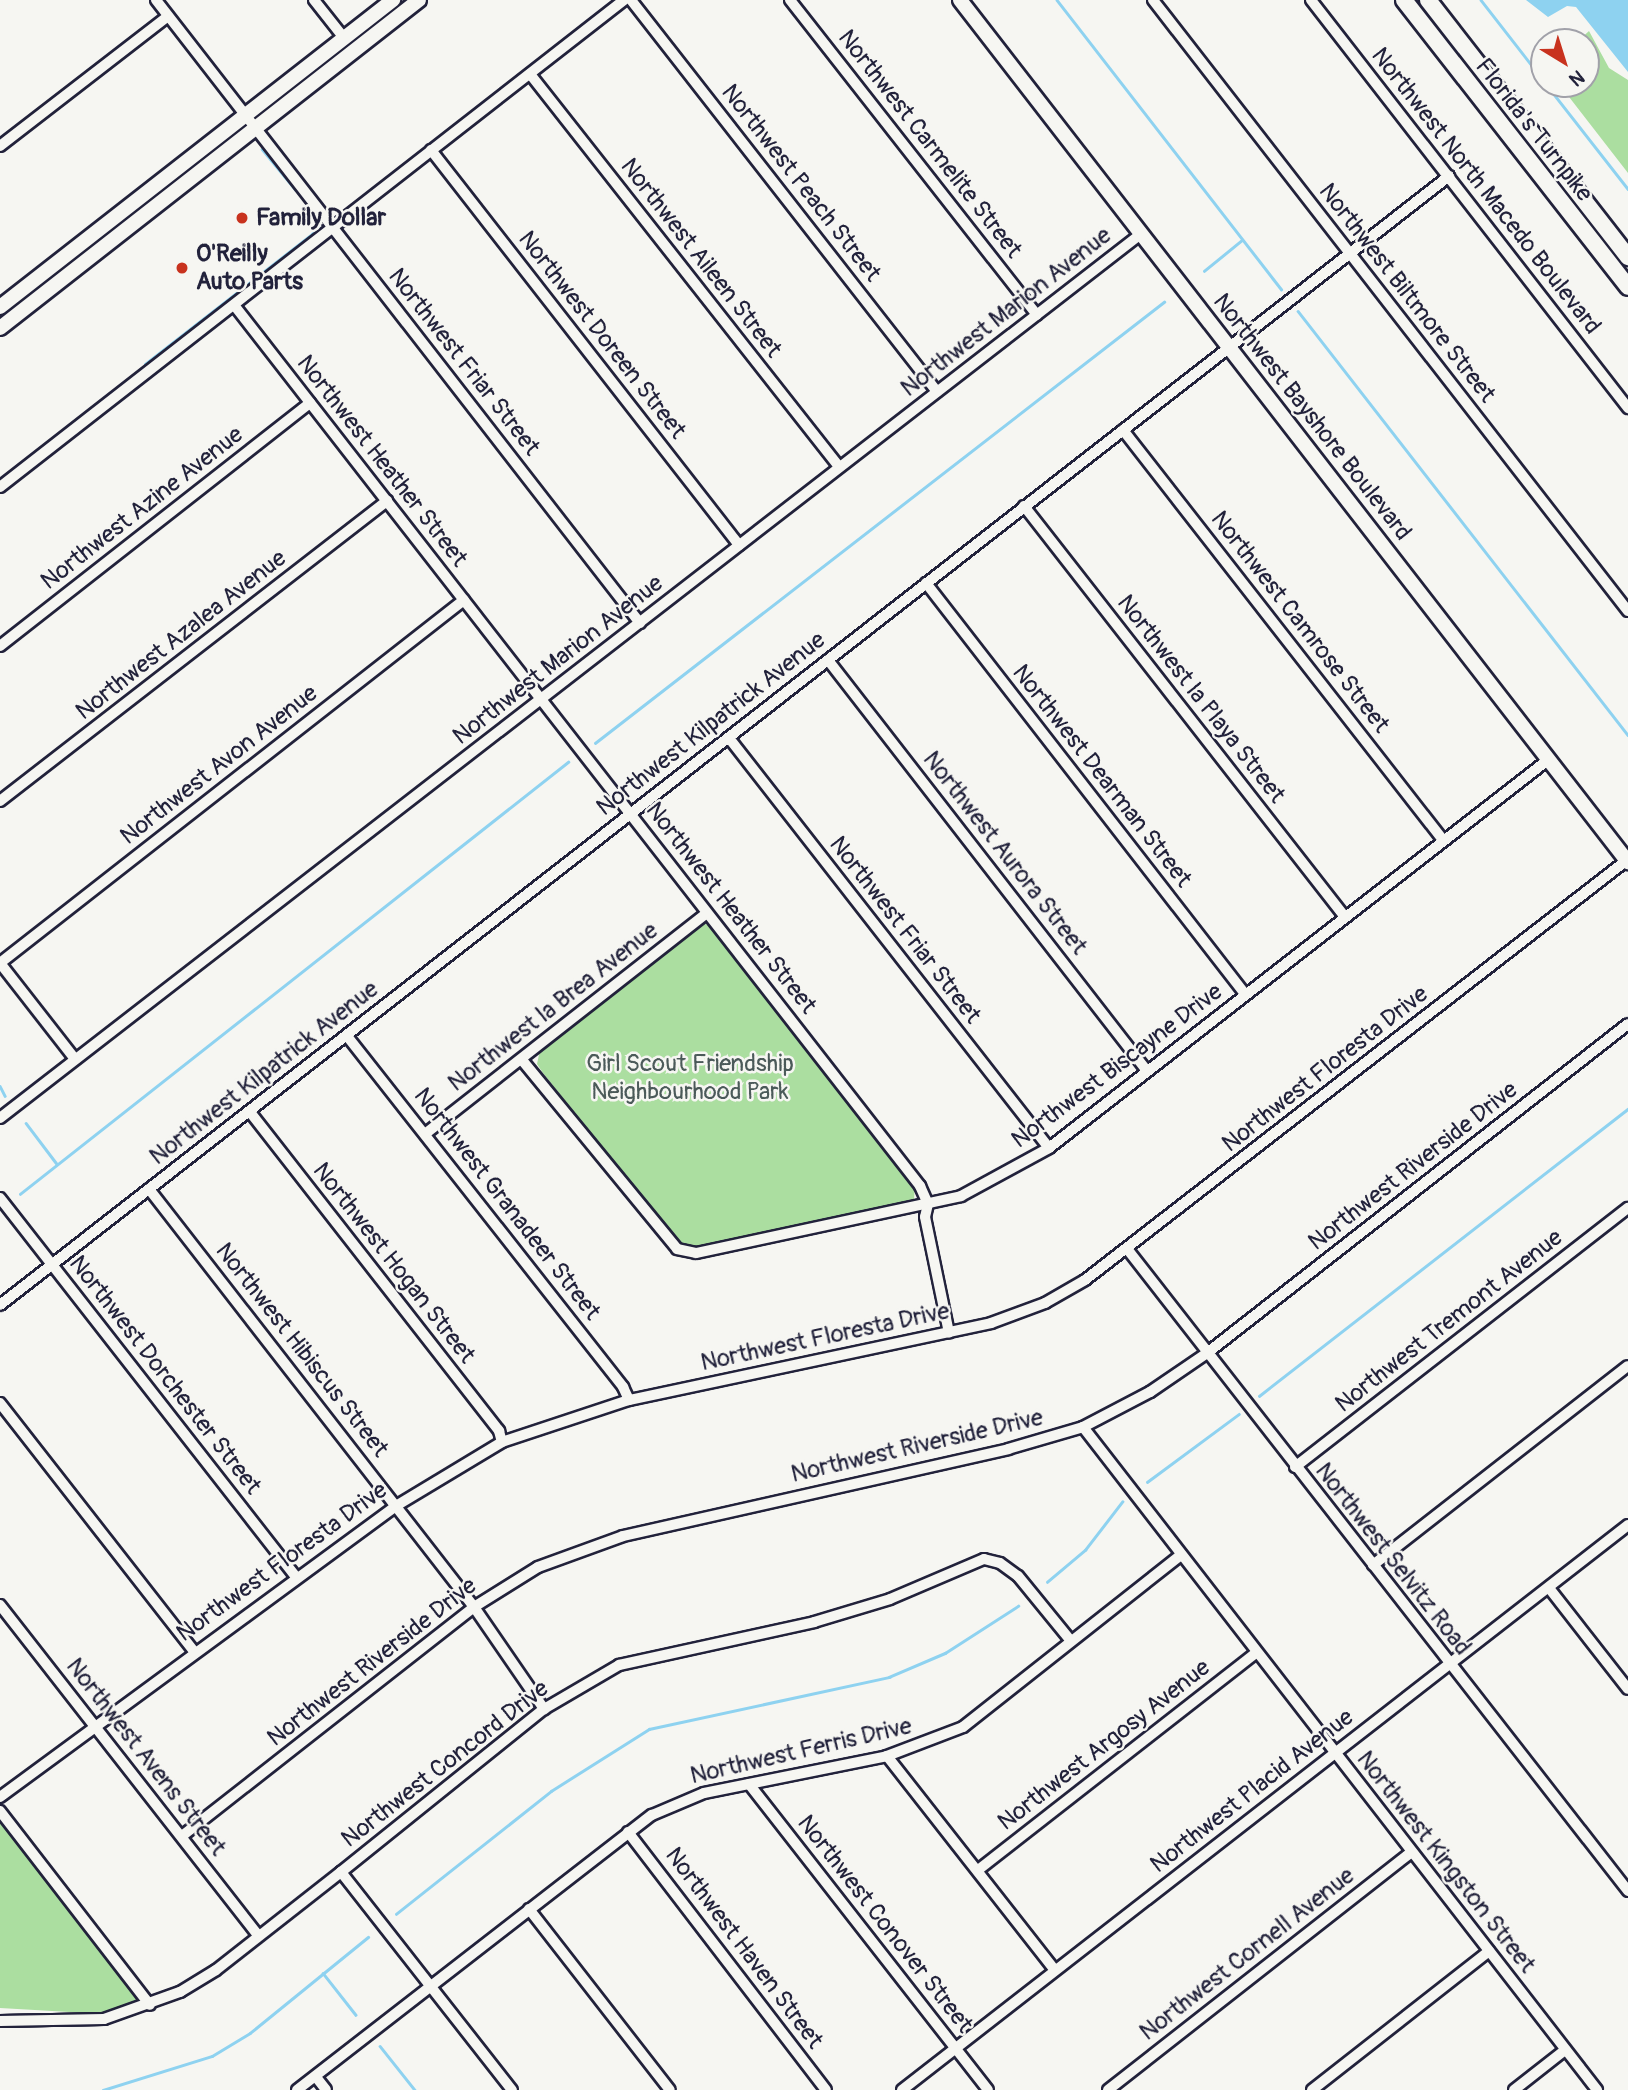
<!DOCTYPE html>
<html>
<head>
<meta charset="utf-8">
<style>
	body { margin:0 }
	#map { position:relative; width:1628px; height:2090px; overflow:hidden; background:#f6f6f2; font-family:Pangolin,sans-serif }
	div>[style] { position:absolute }
	.green>* { inset:0; background:#abdea0 }
	.water>* { inset:0; background:#8ed2f0 }
	.stream>* { height:2.5px; margin:-1.25px; padding:0 1.25px; transform-origin:1.25px; border-radius:1.25px; background:#8ed2f0 }
	.roads { filter:drop-shadow(2px 0 #22223b) drop-shadow(-2px 0 #22223b) drop-shadow(0 2px #22223b) drop-shadow(0 -2px #22223b) }
	.minor>* { height:10px; margin:-5px; padding:0 5px; transform-origin:5px; border-radius:5px; background:#f6f6f2 }
	.major>* { height:14px; margin:-7px; padding:0 7px; transform-origin:7px; border-radius:7px; background:#f6f6f2 }
	.highway>* { height:16px; margin:-8px; padding:0 8px; transform-origin:8px; border-radius:8px; background:#f6f6f2 }
	.dots>* { width:19px; height:19px; translate:-50% -50%; box-sizing:border-box; border:4px solid #f6f6f2; border-radius:50% }
	span { translate:-50% -50%; white-space:nowrap; text-align:center; line-height:1.15; -webkit-text-stroke:5px #f6f6f2; paint-order:stroke }
	.street-label { font-size:24px; color:#22223b }
	.poi-label { font-size:24px; color:#22223b; font-weight:700 }
	.left { translate:0 -50%; text-align:left }
	.park-label { font-size:24px; color:#4b5a59 }
	.north { position:absolute; left:1530px; top:28px; width:70px; height:70px; box-sizing:border-box; background:#f6f6f2; border:2px solid #a1a1a9; border-radius:50%; rotate:142deg; font-size:19px; font-weight:700; line-height:28px; text-align:center; color:#22223b }
	.north::after { content:''; display:block; margin:auto; width:24px; height:32px; background:#c8321e; clip-path:polygon(50% 0,100% 100%,50% 72%,0 100%) }
</style>
</head>
<body>
<div id="map">
	<div class="green">
		<div style="clip-path:polygon(1589px 31px,1609px 68px,1628px 80px,1628px 173px,1559px 84px,1586px 84px,1586px 42px,1577px 42px)"></div>
		<div style="clip-path:polygon(702px 923px,711px 926px,915px 1185px,914px 1200px,692px 1249px,672px 1237px,543px 1073px,537px 1064px,540px 1050px)"></div>
		<div style="clip-path:polygon(0 1819px,141px 2002px,104px 2014px,0 2008px)"></div>
	</div>
	<div class="water">
		<div style="clip-path:polygon(1526px 0,1628px 0,1628px 72px,1576px 7px,1567px 6px,1548px 17px)"></div>
	</div>
	<div class="stream">
		<div style="left:1057px;top:0;width:366px;rotate:52.2deg"></div>
		<div style="left:1481px;top:0;width:103px;rotate:52.1deg"></div>
		<div style="left:1546px;top:84px;width:133px;rotate:52deg"></div>
		<div style="left:262px;top:149px;width:52px;rotate:50.5deg"></div>
		<div style="left:1204px;top:271px;width:49px;rotate:-39.2deg"></div>
		<div style="left:1298px;top:311px;width:537px;rotate:52.11deg"></div>
		<div style="left:145px;top:364px;width:212px;rotate:-37.9deg"></div>
		<div style="left:312px;top:234px;width:10px;rotate:-53deg"></div>
		<div style="left:318px;top:226px;width:14px;rotate:-107deg"></div>
		<div style="left:595px;top:743px;width:720px;rotate:-37.78deg"></div>
		<div style="left:0;top:1086px;width:11px;rotate:63deg"></div>
		<div style="left:26px;top:1123px;width:51px;rotate:52.9deg"></div>
		<div style="left:20px;top:1194px;width:698px;rotate:-38.25deg"></div>
		<div style="left:1259px;top:1396px;width:467px;rotate:-37.9deg"></div>
		<div style="left:1147px;top:1482px;width:114px;rotate:-36.5deg"></div>
		<div style="left:1047px;top:1582px;width:50px;rotate:-40.1deg"></div>
		<div style="left:1085px;top:1550px;width:61px;rotate:-52.4deg"></div>
		<div style="left:396px;top:1914px;width:198px;rotate:-38.4deg"></div>
		<div style="left:551px;top:1791px;width:116px;rotate:-32.3deg"></div>
		<div style="left:649px;top:1729px;width:246px;rotate:-12.2deg"></div>
		<div style="left:889px;top:1677px;width:61px;rotate:-23.2deg"></div>
		<div style="left:945px;top:1653px;width:87px;rotate:-32.8deg"></div>
		<div style="left:323px;top:1973px;width:53px;rotate:51.8deg"></div>
		<div style="left:380px;top:2046px;width:56px;rotate:51.5deg"></div>
		<div style="left:103px;top:2090px;width:114px;rotate:-17.3deg"></div>
		<div style="left:212px;top:2056px;width:44px;rotate:-31.2deg"></div>
		<div style="left:250px;top:2033px;width:152px;rotate:-39.1deg"></div>
	</div>
	<div class="roads">
		<div class="minor">
			<div style="left:156px;top:0;width:789px;rotate:52.16deg"></div>
			<div style="left:314px;top:0;width:48px;rotate:51.7deg"></div>
			<div style="left:631px;top:0;width:497px;rotate:52deg"></div>
			<div style="left:790px;top:0;width:400px;rotate:51.9deg"></div>
			<div style="left:1153px;top:0;width:774px;rotate:52.14deg"></div>
			<div style="left:1311px;top:0;width:517px;rotate:52.15deg"></div>
			<div style="left:530px;top:74px;width:500px;rotate:51.8deg"></div>
			<div style="left:0;top:146px;width:212px;rotate:-37.7deg"></div>
			<div style="left:431px;top:150px;width:501px;rotate:52.05deg"></div>
			<div style="left:234px;top:305px;width:1117px;rotate:52.09deg"></div>
			<div style="left:920px;top:1186px;width:20px;rotate:66deg"></div>
			<div style="left:928px;top:1204px;width:13px;rotate:103deg"></div>
			<div style="left:925px;top:1217px;width:118px;rotate:78.3deg"></div>
			<div style="left:1123px;top:430px;width:520px;rotate:52.03deg"></div>
			<div style="left:0;top:487px;width:792px;rotate:-37.97deg"></div>
			<div style="left:1024px;top:506px;width:521px;rotate:52.01deg"></div>
			<div style="left:926px;top:583px;width:520px;rotate:52.18deg"></div>
			<div style="left:0;top:646px;width:394px;rotate:-38.1deg"></div>
			<div style="left:828px;top:660px;width:520px;rotate:52.18deg"></div>
			<div style="left:729px;top:738px;width:520px;rotate:52.03deg"></div>
			<div style="left:0;top:801px;width:490px;rotate:-37.8deg"></div>
			<div style="left:0;top:963px;width:589px;rotate:-38.04deg"></div>
			<div style="left:0;top:963px;width:122px;rotate:52deg"></div>
			<div style="left:347px;top:1036px;width:447px;rotate:51.8deg"></div>
			<div style="left:623px;top:1387px;width:14px;rotate:65deg"></div>
			<div style="left:522px;top:1060px;width:244px;rotate:50.6deg"></div>
			<div style="left:677px;top:1249px;width:19px;rotate:12deg"></div>
			<div style="left:696px;top:1253px;width:271px;rotate:-12.1deg"></div>
			<div style="left:961px;top:1196px;width:100px;rotate:-28.6deg"></div>
			<div style="left:1049px;top:1148px;width:633px;rotate:-37.88deg"></div>
			<div style="left:250px;top:1112px;width:405px;rotate:52deg"></div>
			<div style="left:499px;top:1431px;width:11px;rotate:75deg"></div>
			<div style="left:0;top:1118px;width:1443px;rotate:-37.77deg"></div>
			<div style="left:425px;top:1134px;width:358px;rotate:-38.1deg"></div>
			<div style="left:149px;top:1189px;width:529px;rotate:52.13deg"></div>
			<div style="left:474px;top:1607px;width:124px;rotate:55.5deg"></div>
			<div style="left:0;top:1198px;width:482px;rotate:52deg"></div>
			<div style="left:1128px;top:1250px;width:813px;rotate:52.04deg"></div>
			<div style="left:0;top:1305px;width:1837px;rotate:-37.92deg"></div>
			<div style="left:0;top:1403px;width:315px;rotate:52deg"></div>
			<div style="left:1083px;top:1427px;width:839px;rotate:52.21deg"></div>
			<div style="left:1295px;top:1467px;width:422px;rotate:-37.9deg"></div>
			<div style="left:1373px;top:1565px;width:323px;rotate:-38deg"></div>
			<div style="left:1549px;top:1588px;width:128px;rotate:52deg"></div>
			<div style="left:0;top:1605px;width:419px;rotate:52deg"></div>
			<div style="left:887px;top:1756px;width:272px;rotate:51.9deg"></div>
			<div style="left:749px;top:1784px;width:388px;rotate:52deg"></div>
			<div style="left:0;top:1797px;width:491px;rotate:-36.3deg"></div>
			<div style="left:396px;top:1506px;width:124px;rotate:-31.1deg"></div>
			<div style="left:502px;top:1442px;width:134px;rotate:-18.3deg"></div>
			<div style="left:629px;top:1400px;width:370px;rotate:-12deg"></div>
			<div style="left:991px;top:1323px;width:58px;rotate:-20.3deg"></div>
			<div style="left:1045px;top:1303px;width:46px;rotate:-29.9deg"></div>
			<div style="left:1085px;top:1280px;width:686px;rotate:-37.77deg"></div>
			<div style="left:0;top:1811px;width:245px;rotate:52.3deg"></div>
			<div style="left:628px;top:1832px;width:325px;rotate:52.5deg"></div>
			<div style="left:182px;top:1836px;width:371px;rotate:-38.1deg"></div>
			<div style="left:474px;top:1607px;width:75px;rotate:-32deg"></div>
			<div style="left:538px;top:1567px;width:90px;rotate:-20deg"></div>
			<div style="left:623px;top:1536px;width:395px;rotate:-12.7deg"></div>
			<div style="left:1008px;top:1449px;width:78px;rotate:-16.3deg"></div>
			<div style="left:1083px;top:1427px;width:76px;rotate:-27.6deg"></div>
			<div style="left:1150px;top:1392px;width:69px;rotate:-34.4deg"></div>
			<div style="left:1207px;top:1353px;width:534px;rotate:-38.01deg"></div>
			<div style="left:978px;top:1870px;width:353px;rotate:-38deg"></div>
			<div style="left:341px;top:1872px;width:277px;rotate:51.9deg"></div>
			<div style="left:529px;top:1909px;width:229px;rotate:52.1deg"></div>
			<div style="left:0;top:2021px;width:104px;rotate:-1.1deg"></div>
			<div style="left:104px;top:2019px;width:81px;rotate:-19.6deg"></div>
			<div style="left:180px;top:1992px;width:42px;rotate:-31.4deg"></div>
			<div style="left:216px;top:1970px;width:159px;rotate:-38.1deg"></div>
			<div style="left:341px;top:1872px;width:260px;rotate:-38.8deg"></div>
			<div style="left:544px;top:1709px;width:87px;rotate:-30.4deg"></div>
			<div style="left:619px;top:1665px;width:200px;rotate:-12.4deg"></div>
			<div style="left:814px;top:1622px;width:79px;rotate:-16.8deg"></div>
			<div style="left:890px;top:1599px;width:102px;rotate:-23.1deg"></div>
			<div style="left:984px;top:1559px;width:16px;rotate:14deg"></div>
			<div style="left:1000px;top:1563px;width:22px;rotate:36deg"></div>
			<div style="left:1018px;top:1576px;width:84px;rotate:50.8deg"></div>
			<div style="left:316px;top:2077px;width:16px;rotate:52deg"></div>
			<div style="left:297px;top:2090px;width:449px;rotate:-37.8deg"></div>
			<div style="left:652px;top:1815px;width:56px;rotate:-22.9deg"></div>
			<div style="left:704px;top:1793px;width:187px;rotate:-11.4deg"></div>
			<div style="left:887px;top:1756px;width:81px;rotate:-20.9deg"></div>
			<div style="left:963px;top:1727px;width:278px;rotate:-38.3deg"></div>
			<div style="left:902px;top:2090px;width:920px;rotate:-37.89deg"></div>
			<div style="left:1108px;top:2090px;width:385px;rotate:-38.1deg"></div>
			<div style="left:1312px;top:2090px;width:225px;rotate:-38.1deg"></div>
			<div style="left:1514px;top:2090px;width:65px;rotate:-38.1deg"></div>
		</div>
		<div class="major">
			<div style="left:960px;top:0;width:1091px;rotate:52.23deg"></div>
			<div style="left:0;top:307px;width:499px;rotate:-38deg"></div>
			<div style="left:0;top:328px;width:532px;rotate:-38.05deg"></div>
		</div>
		<div class="highway">
			<div style="left:1404px;top:0;width:364px;rotate:52deg"></div>
			<div style="left:1428px;top:0;width:326px;rotate:52.1deg"></div>
		</div>
	</div>
	<div class="dots">
		<div style="left:242px;top:218px;background:#c8321e"></div>
		<div style="left:182px;top:268px;background:#c8321e"></div>
	</div>
	<div class="street-label">
		<span style="left:1534px;top:130px;rotate:52deg">Florida's Turnpike</span>
		<span style="left:930px;top:144px;rotate:52deg">Northwest Carmelite Street</span>
		<span style="left:801px;top:183px;rotate:52deg">Northwest Peach Street</span>
		<span style="left:1486px;top:191px;rotate:52deg">Northwest North Macedo Boulevard</span>
		<span style="left:701px;top:258px;rotate:52deg">Northwest Aileen Street</span>
		<span style="left:1407px;top:293px;rotate:52deg">Northwest Biltmore Street</span>
		<span style="left:1006px;top:312px;rotate:-38deg">Northwest Marion Avenue</span>
		<span style="left:602px;top:335px;rotate:52deg">Northwest Doreen Street</span>
		<span style="left:464px;top:362px;rotate:52deg">Northwest Friar Street</span>
		<span style="left:1312px;top:417px;rotate:52deg">Northwest Bayshore Boulevard</span>
		<span style="left:382px;top:461px;rotate:52deg">Northwest Heather Street</span>
		<span style="left:142px;top:508px;rotate:-38deg">Northwest Azine Avenue</span>
		<span style="left:1300px;top:622px;rotate:52deg">Northwest Camrose Street</span>
		<span style="left:181px;top:635px;rotate:-38deg">Northwest Azalea Avenue</span>
		<span style="left:558px;top:660px;rotate:-38deg">Northwest Marion Avenue</span>
		<span style="left:1201px;top:699px;rotate:52deg">Northwest la Playa Street</span>
		<span style="left:711px;top:724px;rotate:-38deg">Northwest Kilpatrick Avenue</span>
		<span style="left:219px;top:765px;rotate:-38deg">Northwest Avon Avenue</span>
		<span style="left:1102px;top:776px;rotate:52deg">Northwest Dearman Street</span>
		<span style="left:1005px;top:853px;rotate:52deg">Northwest Aurora Street</span>
		<span style="left:731px;top:908px;rotate:52deg">Northwest Heather Street</span>
		<span style="left:905px;top:930px;rotate:52deg">Northwest Friar Street</span>
		<span style="left:553px;top:1007px;rotate:-38deg">Northwest la Brea Avenue</span>
		<span style="left:1117px;top:1066px;rotate:-37deg">Northwest Biscayne Drive</span>
		<span style="left:1325px;top:1069px;rotate:-38deg">Northwest Floresta Drive</span>
		<span style="left:264px;top:1073px;rotate:-38deg">Northwest Kilpatrick Avenue</span>
		<span style="left:1413px;top:1166px;rotate:-38deg">Northwest Riverside Drive</span>
		<span style="left:507px;top:1204px;rotate:52deg">Northwest Granadeer Street</span>
		<span style="left:394px;top:1263px;rotate:52deg">Northwest Hogan Street</span>
		<span style="left:1449px;top:1321px;rotate:-38deg">Northwest Tremont Avenue</span>
		<span style="left:825px;top:1337px;rotate:-12deg">Northwest Floresta Drive</span>
		<span style="left:302px;top:1350px;rotate:52deg">Northwest Hibiscus Street</span>
		<span style="left:165px;top:1375px;rotate:52deg">Northwest Dorchester Street</span>
		<span style="left:917px;top:1446px;rotate:-13deg">Northwest Riverside Drive</span>
		<span style="left:1393px;top:1559px;rotate:52deg">Northwest Selvitz Road</span>
		<span style="left:282px;top:1562px;rotate:-36deg">Northwest Floresta Drive</span>
		<span style="left:372px;top:1662px;rotate:-38deg">Northwest Riverside Drive</span>
		<span style="left:1104px;top:1745px;rotate:-38deg">Northwest Argosy Avenue</span>
		<span style="left:801px;top:1751px;rotate:-13deg">Northwest Ferris Drive</span>
		<span style="left:146px;top:1757px;rotate:52deg">Northwest Avens Street</span>
		<span style="left:445px;top:1764px;rotate:-38deg">Northwest Concord Drive</span>
		<span style="left:1252px;top:1791px;rotate:-38deg">Northwest Placid Avenue</span>
		<span style="left:1446px;top:1862px;rotate:52deg">Northwest Kingston Street</span>
		<span style="left:885px;top:1924px;rotate:52deg">Northwest Conover Street</span>
		<span style="left:744px;top:1948px;rotate:53deg">Northwest Haven Street</span>
		<span style="left:1247px;top:1954px;rotate:-38deg">Northwest Cornell Avenue</span>
	</div>
	<div class="poi-label">
		<span class="left" style="left:256px;top:218px">Family Dollar</span>
		<span class="left" style="left:196px;top:268px">O'Reilly<br>Auto Parts</span>
	</div>
	<div class="park-label">
		<span style="left:690px;top:1078px">Girl Scout Friendship<br>Neighbourhood Park</span>
	</div>
	<div class="north">N</div>
</div>
</body>
</html>
